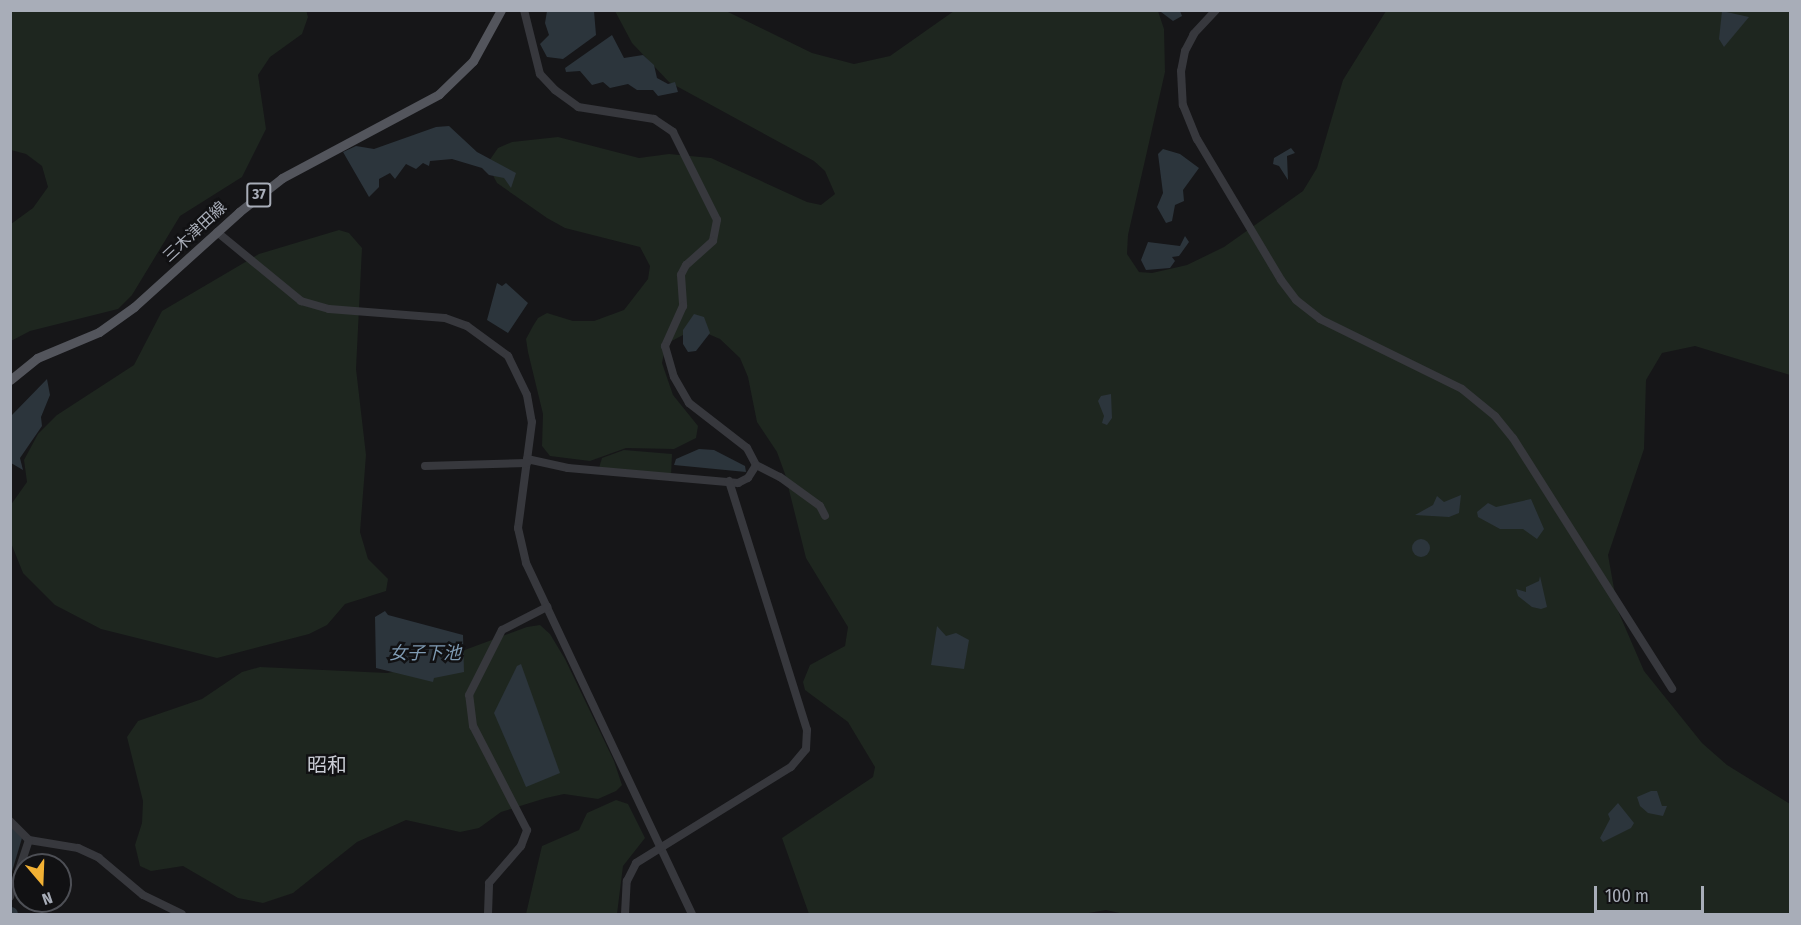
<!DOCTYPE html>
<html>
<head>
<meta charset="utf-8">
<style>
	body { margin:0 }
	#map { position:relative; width:1801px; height:925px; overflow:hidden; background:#161618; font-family:"Fira Sans Condensed","Noto Sans JP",sans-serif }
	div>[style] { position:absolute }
	.green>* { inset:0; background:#1e261f }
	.water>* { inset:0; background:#2c353c }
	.round { border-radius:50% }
	.river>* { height:14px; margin:-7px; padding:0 7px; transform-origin:7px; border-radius:7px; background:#2c353c }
	.minor>* { height:8px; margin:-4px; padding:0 4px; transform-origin:4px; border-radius:4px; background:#37383d }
	.major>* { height:9px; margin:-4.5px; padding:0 4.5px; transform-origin:4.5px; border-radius:4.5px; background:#53555c }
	span { translate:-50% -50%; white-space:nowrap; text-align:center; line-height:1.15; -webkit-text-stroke:5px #111113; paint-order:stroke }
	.shield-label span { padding:2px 4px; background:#111113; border:2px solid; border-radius:4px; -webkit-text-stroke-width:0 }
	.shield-label { font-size:15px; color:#a8adb8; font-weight:700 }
	.street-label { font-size:16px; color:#a8adb8 }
	.water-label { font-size:18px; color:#7f9bb3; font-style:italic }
	.quarter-label { font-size:20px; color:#c9ccd4 }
	.frame { position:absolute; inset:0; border:12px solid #a8adb8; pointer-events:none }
	.north { position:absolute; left:12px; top:853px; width:60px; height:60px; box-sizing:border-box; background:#111113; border:2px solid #4d4f55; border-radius:50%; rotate:161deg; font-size:16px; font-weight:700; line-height:24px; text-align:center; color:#a8adb8 }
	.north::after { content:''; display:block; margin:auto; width:21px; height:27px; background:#f2b134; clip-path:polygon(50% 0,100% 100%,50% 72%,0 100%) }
	.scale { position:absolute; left:1594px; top:886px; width:110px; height:27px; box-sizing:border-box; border:3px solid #a8adb8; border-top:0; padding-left:8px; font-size:18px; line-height:21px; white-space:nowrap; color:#a8adb8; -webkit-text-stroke:4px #111113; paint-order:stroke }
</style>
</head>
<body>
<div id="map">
	<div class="green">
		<div style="clip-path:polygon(11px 10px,306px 10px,308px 17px,302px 34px,270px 57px,258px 75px,266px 129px,242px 177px,180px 216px,132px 295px,118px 309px,30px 331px,11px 341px,11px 224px,33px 208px,48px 187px,42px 166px,26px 154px,11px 150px)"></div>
		<div style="clip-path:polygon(615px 11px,726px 11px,812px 53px,854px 64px,890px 56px,954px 11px,1158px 11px,1164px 29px,1165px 72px,1128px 235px,1127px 254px,1139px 272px,1152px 273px,1187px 265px,1224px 247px,1303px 191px,1317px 168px,1343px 80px,1386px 11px,1790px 11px,1790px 375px,1695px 346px,1662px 353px,1646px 380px,1644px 449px,1608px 555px,1618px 611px,1644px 671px,1702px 743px,1727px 765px,1790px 804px,1790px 914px,1124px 914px,1106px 910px,1083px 914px,809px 914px,782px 838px,873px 777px,875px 767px,848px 722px,805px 690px,803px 682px,810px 665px,845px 646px,848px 627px,806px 558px,785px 474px,777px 452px,757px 422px,748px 377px,740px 358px,720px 339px,706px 333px,683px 335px,666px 344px,662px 363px,673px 395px,698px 426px,696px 438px,674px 449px,626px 448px,590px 461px,550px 456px,542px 446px,543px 414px,528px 352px,526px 339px,533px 326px,538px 318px,547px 313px,573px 321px,594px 321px,624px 310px,648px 279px,650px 266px,640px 247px,565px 228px,547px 218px,497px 183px,487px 164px,498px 148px,512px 142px,558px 137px,639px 158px,669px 154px,711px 158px,807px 202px,821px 205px,835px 194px,825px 171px,814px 161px,669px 82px,632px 43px)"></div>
		<div style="clip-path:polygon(339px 230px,349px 233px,362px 248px,356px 369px,366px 455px,360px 532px,368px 559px,388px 579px,386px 591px,345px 604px,327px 625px,309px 634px,217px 658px,101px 629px,55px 605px,23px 573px,11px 543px,10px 506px,27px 482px,24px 460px,38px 434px,57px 415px,134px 365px,162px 311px,259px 254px)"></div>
		<div style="clip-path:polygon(624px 450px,672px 454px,671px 476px,598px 471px,602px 458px)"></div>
		<div style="clip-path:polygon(540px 625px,550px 634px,565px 659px,614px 761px,622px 785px,616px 791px,598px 799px,564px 794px,546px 798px,501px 812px,479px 828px,460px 832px,406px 820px,357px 842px,293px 893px,263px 903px,238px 898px,183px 866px,151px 871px,140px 866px,135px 845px,142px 823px,143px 801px,127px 737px,138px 721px,202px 699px,242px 672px,260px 667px,387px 673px,416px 668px,527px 627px)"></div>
		<div style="clip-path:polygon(616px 800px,628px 804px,645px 838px,623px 866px,617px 914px,526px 914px,542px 846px,579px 830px,587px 813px)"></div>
	</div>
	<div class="water">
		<div style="clip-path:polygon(547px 11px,594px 11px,596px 35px,563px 59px,547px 57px,540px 44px,549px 35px,545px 23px)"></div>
		<div style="clip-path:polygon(1180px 11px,1182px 16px,1173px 21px,1161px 12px)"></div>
		<div style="clip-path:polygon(1722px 11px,1749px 17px,1724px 47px,1719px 39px)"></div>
		<div style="clip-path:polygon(612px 35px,624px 58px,643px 55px,654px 65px,657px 78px,668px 84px,675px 82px,678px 92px,658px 96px,653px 90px,637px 90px,628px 84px,610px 88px,603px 82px,592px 85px,580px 71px,566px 72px,565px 68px)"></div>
		<div style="clip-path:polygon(449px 126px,477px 152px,516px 173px,511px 188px,504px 178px,489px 175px,482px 168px,452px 159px,430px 161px,429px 166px,423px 163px,416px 169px,406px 164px,395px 179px,390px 173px,379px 179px,379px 187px,369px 197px,343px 152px,356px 146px,374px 149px,436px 127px)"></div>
		<div style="clip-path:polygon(1291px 148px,1295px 153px,1287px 156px,1288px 180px,1279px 166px,1273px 164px,1274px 158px)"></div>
		<div style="clip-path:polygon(1163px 149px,1180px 154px,1199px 168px,1183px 190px,1184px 201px,1175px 205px,1172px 221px,1166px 223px,1157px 207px,1163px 193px,1158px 154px)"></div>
		<div style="clip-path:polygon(1185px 236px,1189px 242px,1179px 256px,1172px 257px,1175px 261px,1170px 268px,1146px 270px,1141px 260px,1148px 242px,1180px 246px)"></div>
		<div style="clip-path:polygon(497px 283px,502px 286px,506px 283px,528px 303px,508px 333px,487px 320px)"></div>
		<div style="clip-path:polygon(694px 314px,704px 317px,710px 333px,696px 351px,688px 352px,683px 344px,683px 330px)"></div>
		<div style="clip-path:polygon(47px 379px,50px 395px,41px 417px,42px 426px,20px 458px,23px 470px,11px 463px,11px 416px)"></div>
		<div style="clip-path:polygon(1111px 394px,1112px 418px,1107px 425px,1102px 423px,1104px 416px,1098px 401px,1101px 396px)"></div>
		<div style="clip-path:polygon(699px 449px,714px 450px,745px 466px,746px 472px,674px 465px,676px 459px)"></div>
		<div style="clip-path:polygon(1461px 495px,1459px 513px,1449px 517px,1415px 515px,1433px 505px,1437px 496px,1444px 502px)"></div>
		<div style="clip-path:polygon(1531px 499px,1544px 529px,1537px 539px,1523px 529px,1500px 529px,1478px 517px,1477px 512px,1488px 503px,1496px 507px)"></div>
		<div class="round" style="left:1412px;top:539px;width:18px;height:18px"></div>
		<div style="clip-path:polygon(1540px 576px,1547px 607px,1541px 609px,1532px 607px,1518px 596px,1516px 589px,1526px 592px,1526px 587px,1539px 581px)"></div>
		<div style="clip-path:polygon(385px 611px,388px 615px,463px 635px,464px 672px,434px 678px,433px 682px,376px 668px,375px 617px)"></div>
		<div style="clip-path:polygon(937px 626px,946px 636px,956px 633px,969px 640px,964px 669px,931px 665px)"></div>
		<div style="clip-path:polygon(521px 664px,560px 773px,526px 787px,494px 713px,517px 666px)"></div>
		<div style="clip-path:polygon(1651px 791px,1657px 791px,1662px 806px,1667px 806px,1663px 816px,1648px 813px,1640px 806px,1637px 797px)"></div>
		<div style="clip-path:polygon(1618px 803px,1634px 823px,1631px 828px,1603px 842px,1600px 838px,1610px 819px,1608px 814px)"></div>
		<div style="clip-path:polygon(11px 826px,22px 838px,11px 875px)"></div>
	</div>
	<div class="river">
		<div style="left:10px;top:914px;width:1px"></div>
	</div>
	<div class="minor">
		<div style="left:524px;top:10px;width:66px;rotate:76deg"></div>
		<div style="left:540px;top:74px;width:22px;rotate:47deg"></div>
		<div style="left:555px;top:90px;width:29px;rotate:36deg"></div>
		<div style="left:578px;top:107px;width:77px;rotate:9deg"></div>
		<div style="left:654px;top:119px;width:23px;rotate:34deg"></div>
		<div style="left:673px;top:132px;width:98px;rotate:63.4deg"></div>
		<div style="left:717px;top:220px;width:21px;rotate:101deg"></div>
		<div style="left:713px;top:241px;width:36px;rotate:138deg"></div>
		<div style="left:686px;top:265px;width:11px;rotate:117deg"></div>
		<div style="left:681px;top:275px;width:31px;rotate:86deg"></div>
		<div style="left:683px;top:306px;width:44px;rotate:114.2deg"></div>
		<div style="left:665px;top:346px;width:32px;rotate:74deg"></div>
		<div style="left:674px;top:377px;width:30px;rotate:60deg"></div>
		<div style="left:689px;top:403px;width:73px;rotate:37.8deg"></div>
		<div style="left:747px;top:448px;width:19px;rotate:62deg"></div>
		<div style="left:756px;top:465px;width:27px;rotate:27deg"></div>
		<div style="left:780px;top:477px;width:49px;rotate:35.9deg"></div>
		<div style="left:820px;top:506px;width:11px;rotate:63deg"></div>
		<div style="left:1216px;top:10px;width:33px;rotate:133deg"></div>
		<div style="left:1194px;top:34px;width:19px;rotate:118deg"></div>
		<div style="left:1185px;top:51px;width:20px;rotate:101deg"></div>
		<div style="left:1181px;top:71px;width:34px;rotate:87deg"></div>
		<div style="left:1183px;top:105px;width:37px;rotate:68deg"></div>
		<div style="left:1197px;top:139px;width:164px;rotate:59.2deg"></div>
		<div style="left:1281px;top:280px;width:25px;rotate:53deg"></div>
		<div style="left:1296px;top:300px;width:31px;rotate:38deg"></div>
		<div style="left:1320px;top:319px;width:158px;rotate:26.2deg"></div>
		<div style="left:1462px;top:389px;width:43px;rotate:39.3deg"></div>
		<div style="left:1495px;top:416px;width:28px;rotate:51deg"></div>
		<div style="left:1513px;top:438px;width:297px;rotate:57.6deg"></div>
		<div style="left:217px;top:232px;width:109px;rotate:39.4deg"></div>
		<div style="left:301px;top:301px;width:29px;rotate:16deg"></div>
		<div style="left:329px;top:309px;width:116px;rotate:4.4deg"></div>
		<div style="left:445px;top:318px;width:23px;rotate:20deg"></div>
		<div style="left:467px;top:326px;width:51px;rotate:36.2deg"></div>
		<div style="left:508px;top:356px;width:43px;rotate:64deg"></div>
		<div style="left:527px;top:395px;width:27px;rotate:80deg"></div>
		<div style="left:532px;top:422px;width:107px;rotate:97.5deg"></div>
		<div style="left:518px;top:528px;width:36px;rotate:77deg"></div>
		<div style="left:526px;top:563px;width:388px;rotate:64.7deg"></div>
		<div style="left:527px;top:459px;width:42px;rotate:12.4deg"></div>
		<div style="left:568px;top:468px;width:171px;rotate:5deg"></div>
		<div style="left:738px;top:483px;width:11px;rotate:-27deg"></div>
		<div style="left:748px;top:478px;width:15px;rotate:-58deg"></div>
		<div style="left:425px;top:466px;width:102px;rotate:-1.7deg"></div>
		<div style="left:10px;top:821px;width:27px;rotate:45deg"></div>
		<div style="left:29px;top:840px;width:50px;rotate:9.3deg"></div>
		<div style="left:78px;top:848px;width:23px;rotate:25deg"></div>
		<div style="left:99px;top:858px;width:57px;rotate:40.1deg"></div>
		<div style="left:143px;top:895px;width:43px;rotate:26deg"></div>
		<div style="left:10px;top:897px;width:60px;rotate:-71.6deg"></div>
		<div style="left:488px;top:914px;width:31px;rotate:-88deg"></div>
		<div style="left:489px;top:883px;width:49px;rotate:-49.1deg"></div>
		<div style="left:521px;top:846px;width:17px;rotate:-69deg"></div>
		<div style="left:527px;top:830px;width:117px;rotate:-117.4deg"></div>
		<div style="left:473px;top:726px;width:31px;rotate:-97deg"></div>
		<div style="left:469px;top:695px;width:73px;rotate:-63.1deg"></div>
		<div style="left:502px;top:630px;width:51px;rotate:-27.1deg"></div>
		<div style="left:625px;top:914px;width:33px;rotate:-87deg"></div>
		<div style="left:627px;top:881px;width:20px;rotate:-63deg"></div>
		<div style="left:636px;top:863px;width:182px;rotate:-31.8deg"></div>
		<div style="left:791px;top:767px;width:23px;rotate:-50deg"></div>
		<div style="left:806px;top:749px;width:19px;rotate:-87deg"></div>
		<div style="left:807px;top:730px;width:261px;rotate:-107.4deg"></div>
	</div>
	<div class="major">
		<div style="left:10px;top:380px;width:35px;rotate:-39deg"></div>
		<div style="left:37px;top:358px;width:67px;rotate:-22.8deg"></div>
		<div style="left:99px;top:332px;width:43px;rotate:-35.5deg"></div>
		<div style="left:134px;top:307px;width:142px;rotate:-42.1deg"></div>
		<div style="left:239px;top:212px;width:55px;rotate:-38.3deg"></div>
		<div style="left:282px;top:178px;width:178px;rotate:-28.1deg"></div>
		<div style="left:439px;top:94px;width:47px;rotate:-44.1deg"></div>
		<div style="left:473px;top:61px;width:58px;rotate:-61.2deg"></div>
	</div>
	<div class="shield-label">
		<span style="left:259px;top:195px">37</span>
	</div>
	<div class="street-label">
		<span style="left:195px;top:232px;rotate:-43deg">三木津田線</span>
	</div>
	<div class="water-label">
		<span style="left:425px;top:653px">女子下池</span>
	</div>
	<div class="quarter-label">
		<span style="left:327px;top:765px">昭和</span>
	</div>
	<div class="frame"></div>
	<div class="north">N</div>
	<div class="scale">100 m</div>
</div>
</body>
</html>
